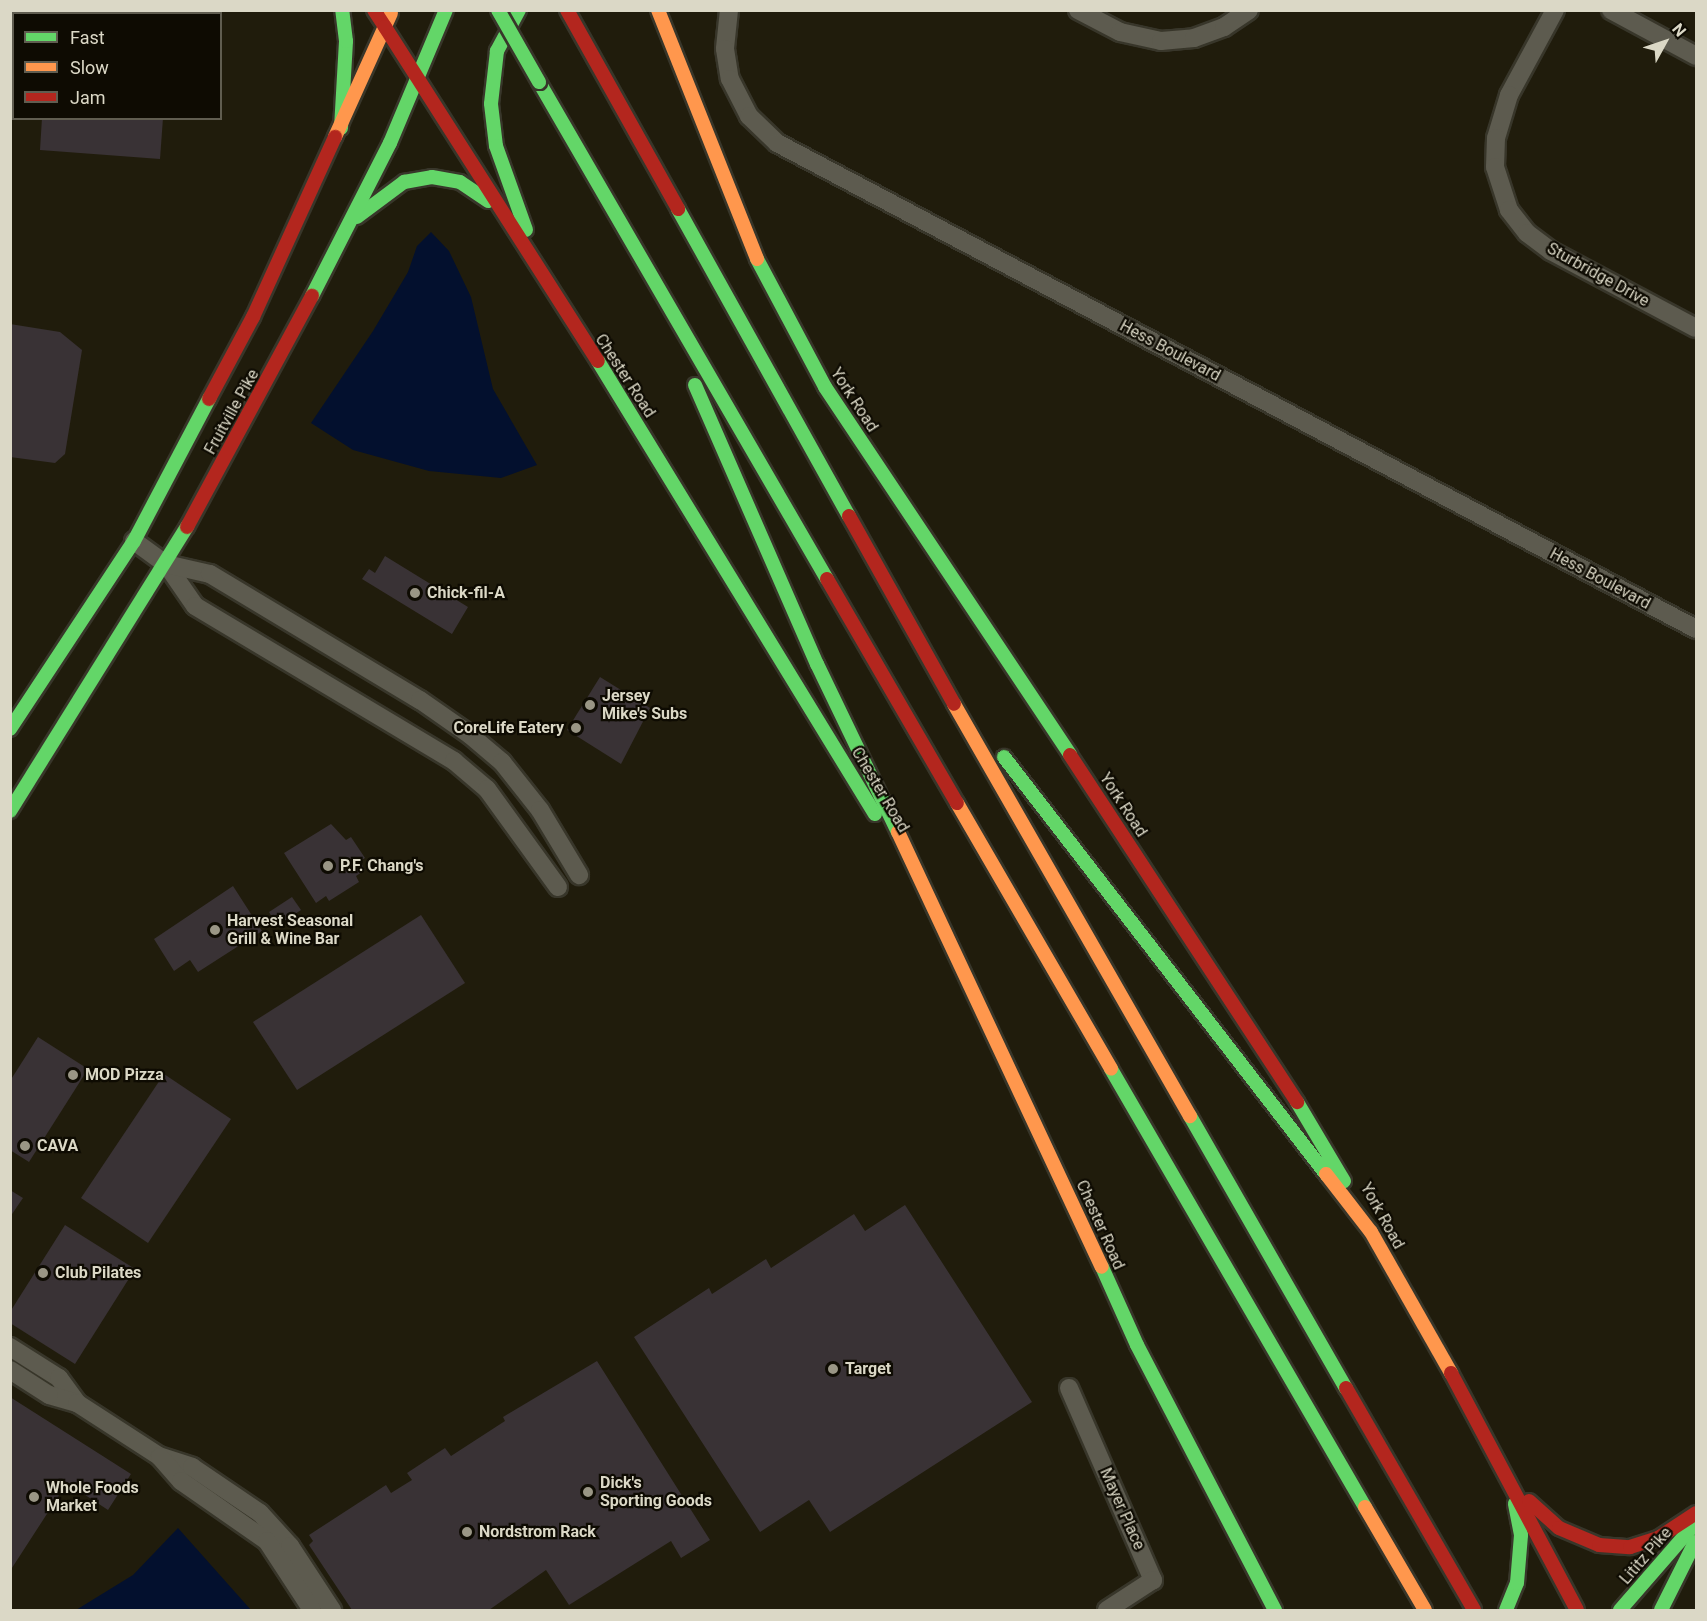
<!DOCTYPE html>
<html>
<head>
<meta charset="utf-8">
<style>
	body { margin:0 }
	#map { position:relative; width:1707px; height:1621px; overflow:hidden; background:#201c0c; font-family:Roboto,sans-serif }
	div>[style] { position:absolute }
	.water>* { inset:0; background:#03102e }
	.building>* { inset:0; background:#393235 }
	.roads { filter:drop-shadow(2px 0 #38362a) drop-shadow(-2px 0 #38362a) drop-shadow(0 2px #38362a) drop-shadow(0 -2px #38362a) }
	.street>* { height:18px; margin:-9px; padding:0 9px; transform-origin:9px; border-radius:9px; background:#5d5b4f }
	.fast>* { height:14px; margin:-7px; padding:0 7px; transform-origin:7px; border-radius:7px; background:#63d668 }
	.slow>* { height:14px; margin:-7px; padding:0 7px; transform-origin:7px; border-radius:7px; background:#ff974d }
	.jam>* { height:14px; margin:-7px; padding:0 7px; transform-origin:7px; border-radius:7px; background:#b3261e }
	.bridges { filter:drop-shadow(2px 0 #38362a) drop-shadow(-2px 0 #38362a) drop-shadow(0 2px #38362a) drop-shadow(0 -2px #38362a) }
	.fast-bridge>* { height:14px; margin:-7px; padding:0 7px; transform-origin:7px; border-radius:7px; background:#63d668 }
	.dots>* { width:16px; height:16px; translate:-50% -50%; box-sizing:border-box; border:3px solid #0e0b02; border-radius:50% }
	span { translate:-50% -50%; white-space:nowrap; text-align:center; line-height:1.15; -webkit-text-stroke:4.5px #0e0b02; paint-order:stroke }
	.street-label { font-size:16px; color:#dbd8c6 }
	.poi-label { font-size:16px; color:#dbd8c6; font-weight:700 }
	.left { translate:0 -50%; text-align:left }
	.right { translate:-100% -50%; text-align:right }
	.frame { position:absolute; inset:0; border:12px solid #dbd8c6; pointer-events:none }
	.legend { position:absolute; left:12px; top:12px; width:210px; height:108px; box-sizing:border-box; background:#0e0b02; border:2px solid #605d50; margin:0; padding:8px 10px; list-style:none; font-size:18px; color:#dbd8c6 }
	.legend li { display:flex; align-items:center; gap:12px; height:30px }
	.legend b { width:30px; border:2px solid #605d50 }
	.north { position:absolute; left:1635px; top:12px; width:60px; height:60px; -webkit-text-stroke:4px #0e0b02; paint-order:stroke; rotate:50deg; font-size:16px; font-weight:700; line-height:24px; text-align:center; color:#dbd8c6 }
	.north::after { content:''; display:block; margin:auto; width:21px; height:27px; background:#dbd8c6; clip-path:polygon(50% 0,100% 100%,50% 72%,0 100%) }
</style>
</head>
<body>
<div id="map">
	<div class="water">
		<div style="clip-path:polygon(431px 232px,449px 251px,471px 297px,493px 389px,537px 465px,501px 478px,429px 471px,353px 450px,311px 423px,373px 331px,408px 272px,417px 246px)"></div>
		<div style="clip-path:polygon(178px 1528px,251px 1610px,76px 1610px,133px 1575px)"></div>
	</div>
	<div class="building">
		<div style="clip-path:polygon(42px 118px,163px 118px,160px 159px,40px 150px)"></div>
		<div style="clip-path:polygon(10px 324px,60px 332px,82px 350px,65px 454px,55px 463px,10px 457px)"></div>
		<div style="clip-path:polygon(385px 556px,468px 607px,452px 634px,362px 579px,369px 569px,375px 573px)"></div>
		<div style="clip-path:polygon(600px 677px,650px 708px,621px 764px,567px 730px)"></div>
		<div style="clip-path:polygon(331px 824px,346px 840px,351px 837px,365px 858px,360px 861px,365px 870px,356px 876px,359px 882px,329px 901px,326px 896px,316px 903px,284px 853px)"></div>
		<div style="clip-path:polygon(233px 886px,262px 931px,198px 972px,190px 960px,174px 971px,154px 939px)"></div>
		<div style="clip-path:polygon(292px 897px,301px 910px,277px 926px,269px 912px)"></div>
		<div style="clip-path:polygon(421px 915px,465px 983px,297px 1090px,253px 1022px)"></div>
		<div style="clip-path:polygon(38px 1037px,88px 1069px,29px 1162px,10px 1150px,10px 1081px)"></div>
		<div style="clip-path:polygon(164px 1074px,231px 1119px,148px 1243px,81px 1198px)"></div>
		<div style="clip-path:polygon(10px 1190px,23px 1198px,10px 1217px)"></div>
		<div style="clip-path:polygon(905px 1205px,1032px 1402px,830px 1532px,809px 1500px,760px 1532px,634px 1337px,709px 1288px,712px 1294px,766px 1259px,771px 1268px,854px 1214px,865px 1231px)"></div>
		<div style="clip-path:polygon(65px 1225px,135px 1269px,75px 1364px,10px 1323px,10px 1312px)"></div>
		<div style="clip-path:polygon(597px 1361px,710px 1540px,681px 1558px,671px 1541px,569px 1605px,546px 1570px,489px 1610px,352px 1610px,309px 1545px,313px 1541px,309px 1535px,386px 1485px,391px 1493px,412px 1480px,407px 1473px,445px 1448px,451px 1456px,505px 1421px,503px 1417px)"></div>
		<div style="clip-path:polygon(10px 1397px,131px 1474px,108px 1510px,67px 1483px,10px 1571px)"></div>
	</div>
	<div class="roads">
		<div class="street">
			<div style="left:729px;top:10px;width:39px;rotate:96deg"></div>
			<div style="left:725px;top:49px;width:30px;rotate:81deg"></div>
			<div style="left:730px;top:79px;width:42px;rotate:62.8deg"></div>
			<div style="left:749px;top:116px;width:39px;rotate:44deg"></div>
			<div style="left:777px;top:143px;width:1040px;rotate:27.87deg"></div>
			<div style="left:1078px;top:10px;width:47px;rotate:27.6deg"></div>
			<div style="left:1120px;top:32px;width:42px;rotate:12.4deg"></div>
			<div style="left:1161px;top:41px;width:33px;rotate:-5deg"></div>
			<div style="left:1194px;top:38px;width:32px;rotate:-20deg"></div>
			<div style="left:1224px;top:27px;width:30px;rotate:-34deg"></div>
			<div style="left:1555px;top:10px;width:97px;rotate:118.4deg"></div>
			<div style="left:1509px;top:95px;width:45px;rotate:106.8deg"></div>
			<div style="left:1496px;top:138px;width:29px;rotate:92deg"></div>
			<div style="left:1495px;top:167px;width:45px;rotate:72deg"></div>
			<div style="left:1509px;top:210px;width:29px;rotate:52deg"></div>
			<div style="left:1527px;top:233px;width:30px;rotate:37deg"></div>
			<div style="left:1551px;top:251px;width:164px;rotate:28deg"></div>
			<div style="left:1611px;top:10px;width:97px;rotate:28.4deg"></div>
			<div style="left:134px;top:541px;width:39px;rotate:36deg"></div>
			<div style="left:166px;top:564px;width:51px;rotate:55.4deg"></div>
			<div style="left:195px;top:606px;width:302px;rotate:30.9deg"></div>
			<div style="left:454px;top:761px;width:43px;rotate:40.3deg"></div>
			<div style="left:487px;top:789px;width:121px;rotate:54.1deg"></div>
			<div style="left:166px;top:564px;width:45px;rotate:12.8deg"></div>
			<div style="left:210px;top:574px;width:245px;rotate:31deg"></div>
			<div style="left:420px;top:700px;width:61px;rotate:35deg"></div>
			<div style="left:470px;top:735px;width:42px;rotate:40.2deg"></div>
			<div style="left:502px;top:762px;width:61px;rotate:51.6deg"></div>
			<div style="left:540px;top:810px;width:76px;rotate:59deg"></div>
			<div style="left:10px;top:1347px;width:58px;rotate:32.3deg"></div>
			<div style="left:59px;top:1378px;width:31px;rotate:54deg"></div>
			<div style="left:77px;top:1403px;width:29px;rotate:-164deg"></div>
			<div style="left:49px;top:1395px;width:46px;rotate:-147.3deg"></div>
			<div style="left:1069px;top:1388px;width:210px;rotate:66.4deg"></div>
			<div style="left:1153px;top:1580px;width:55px;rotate:146.9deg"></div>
			<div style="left:77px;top:1403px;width:98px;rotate:32.9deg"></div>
			<div style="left:159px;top:1456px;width:35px;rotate:18deg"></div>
			<div style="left:192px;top:1467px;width:82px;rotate:34.1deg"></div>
			<div style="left:260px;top:1513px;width:45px;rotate:47.7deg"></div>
			<div style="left:290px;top:1546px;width:77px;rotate:56.7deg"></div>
			<div style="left:160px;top:1457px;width:32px;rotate:49deg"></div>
			<div style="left:181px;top:1481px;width:105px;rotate:34.9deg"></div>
			<div style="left:267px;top:1541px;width:82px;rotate:56.9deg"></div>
		</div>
		<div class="fast">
			<div style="left:519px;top:10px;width:47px;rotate:118.2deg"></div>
			<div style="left:497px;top:51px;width:53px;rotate:96.5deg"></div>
			<div style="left:491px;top:104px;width:42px;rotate:83.2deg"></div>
			<div style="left:496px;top:146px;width:89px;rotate:70.3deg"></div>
			<div style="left:539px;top:82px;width:574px;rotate:59.91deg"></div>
			<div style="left:341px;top:128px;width:87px;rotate:-86.7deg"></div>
			<div style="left:346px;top:41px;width:31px;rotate:-97deg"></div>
			<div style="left:678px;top:209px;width:351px;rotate:60.9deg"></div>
			<div style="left:357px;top:217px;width:59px;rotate:-36.7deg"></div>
			<div style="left:404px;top:182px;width:28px;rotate:-10deg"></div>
			<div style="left:432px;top:177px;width:28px;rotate:10deg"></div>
			<div style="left:460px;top:182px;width:34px;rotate:34deg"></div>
			<div style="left:757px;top:259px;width:145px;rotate:62deg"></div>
			<div style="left:825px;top:387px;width:442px;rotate:56.3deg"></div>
			<div style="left:312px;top:296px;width:172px;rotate:-63deg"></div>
			<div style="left:390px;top:143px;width:144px;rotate:-67.2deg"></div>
			<div style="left:598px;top:361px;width:531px;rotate:58.56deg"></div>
			<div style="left:695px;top:385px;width:305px;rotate:66.4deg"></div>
			<div style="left:817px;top:664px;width:187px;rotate:64.3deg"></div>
			<div style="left:10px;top:729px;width:225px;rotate:-56.6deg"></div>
			<div style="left:134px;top:541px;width:161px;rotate:-62.2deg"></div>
			<div style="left:1004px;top:757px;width:527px;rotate:52.33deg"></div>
			<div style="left:10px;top:811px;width:335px;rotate:-58.1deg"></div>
			<div style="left:1111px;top:1069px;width:506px;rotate:59.89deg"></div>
			<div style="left:1297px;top:1102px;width:92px;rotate:59.3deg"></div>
			<div style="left:1190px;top:1116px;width:314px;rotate:60.2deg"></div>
			<div style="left:1102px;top:1267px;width:85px;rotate:65.8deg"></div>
			<div style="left:1137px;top:1345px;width:299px;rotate:62.5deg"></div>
			<div style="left:1506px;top:1610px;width:29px;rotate:-68deg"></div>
			<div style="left:1517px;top:1583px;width:48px;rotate:-85.2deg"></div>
			<div style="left:1521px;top:1535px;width:32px;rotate:-101deg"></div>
			<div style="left:1620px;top:1610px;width:111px;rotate:-49deg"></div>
			<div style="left:1661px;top:1610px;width:76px;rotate:-63.4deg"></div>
		</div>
		<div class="slow">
			<div style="left:658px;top:10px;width:268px;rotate:68.3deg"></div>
			<div style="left:335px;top:137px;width:136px;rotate:-65.7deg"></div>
			<div style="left:954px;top:704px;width:475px;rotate:60.2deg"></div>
			<div style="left:957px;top:803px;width:307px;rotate:59.9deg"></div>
			<div style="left:898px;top:832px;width:480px;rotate:64.9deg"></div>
			<div style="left:1326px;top:1174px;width:73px;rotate:52.2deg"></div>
			<div style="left:1371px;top:1232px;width:162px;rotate:60.4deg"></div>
			<div style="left:1365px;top:1507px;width:119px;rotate:59.8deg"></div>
		</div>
		<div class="jam">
			<div style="left:374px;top:10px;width:20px;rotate:57deg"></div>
			<div style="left:567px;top:10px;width:228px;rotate:60.8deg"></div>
			<div style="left:385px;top:27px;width:396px;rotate:57.5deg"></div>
			<div style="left:209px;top:399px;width:93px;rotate:-61.8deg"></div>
			<div style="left:253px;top:317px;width:198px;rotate:-65.5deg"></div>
			<div style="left:849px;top:516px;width:215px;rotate:60.8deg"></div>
			<div style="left:187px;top:527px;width:263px;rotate:-61.6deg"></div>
			<div style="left:827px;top:579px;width:259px;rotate:59.9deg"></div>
			<div style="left:1070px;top:755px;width:415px;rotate:56.8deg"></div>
			<div style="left:1451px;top:1373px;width:268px;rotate:62deg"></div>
			<div style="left:1346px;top:1388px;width:256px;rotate:60deg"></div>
			<div style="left:1529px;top:1501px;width:40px;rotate:42deg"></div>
			<div style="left:1559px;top:1528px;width:43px;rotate:23deg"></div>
			<div style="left:1599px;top:1545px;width:31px;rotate:4deg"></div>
			<div style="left:1630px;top:1547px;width:29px;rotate:-18deg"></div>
			<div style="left:1658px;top:1538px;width:45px;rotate:-33.3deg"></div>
		</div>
	</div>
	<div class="bridges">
		<div class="fast-bridge">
			<div style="left:498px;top:10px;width:83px;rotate:60.3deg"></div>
		</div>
	</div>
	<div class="dots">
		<div style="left:415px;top:593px;background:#9a9685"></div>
		<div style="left:590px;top:705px;background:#9a9685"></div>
		<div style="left:576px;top:728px;background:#9a9685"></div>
		<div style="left:328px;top:866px;background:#9a9685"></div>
		<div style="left:215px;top:930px;background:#9a9685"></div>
		<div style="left:73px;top:1075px;background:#9a9685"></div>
		<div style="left:25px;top:1146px;background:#9a9685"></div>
		<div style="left:43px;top:1273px;background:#9a9685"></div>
		<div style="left:833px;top:1369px;background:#9a9685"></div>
		<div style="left:588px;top:1492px;background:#9a9685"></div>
		<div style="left:34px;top:1497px;background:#9a9685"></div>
		<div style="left:467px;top:1532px;background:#9a9685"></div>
	</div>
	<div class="street-label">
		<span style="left:1598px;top:275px;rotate:29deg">Sturbridge Drive</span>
		<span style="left:1170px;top:351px;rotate:28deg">Hess Boulevard</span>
		<span style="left:625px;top:376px;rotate:57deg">Chester Road</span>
		<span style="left:854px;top:400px;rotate:57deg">York Road</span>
		<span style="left:232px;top:412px;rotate:-61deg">Fruitville Pike</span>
		<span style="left:1600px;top:579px;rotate:28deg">Hess Boulevard</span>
		<span style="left:880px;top:790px;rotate:59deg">Chester Road</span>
		<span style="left:1123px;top:805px;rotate:57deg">York Road</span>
		<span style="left:1382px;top:1216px;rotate:61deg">York Road</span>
		<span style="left:1100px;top:1225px;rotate:66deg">Chester Road</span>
		<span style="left:1122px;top:1509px;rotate:66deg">Mayer Place</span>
		<span style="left:1646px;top:1556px;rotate:-49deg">Lititz Pike</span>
	</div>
	<div class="poi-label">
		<span class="left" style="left:427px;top:593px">Chick-fil-A</span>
		<span class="left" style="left:602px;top:705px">Jersey<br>Mike's Subs</span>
		<span class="right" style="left:564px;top:728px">CoreLife Eatery</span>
		<span class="left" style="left:340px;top:866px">P.F. Chang's</span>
		<span class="left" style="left:227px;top:930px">Harvest Seasonal<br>Grill &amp; Wine Bar</span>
		<span class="left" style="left:85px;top:1075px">MOD Pizza</span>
		<span class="left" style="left:37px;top:1146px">CAVA</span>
		<span class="left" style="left:55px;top:1273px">Club Pilates</span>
		<span class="left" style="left:845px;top:1369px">Target</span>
		<span class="left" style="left:600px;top:1492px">Dick's<br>Sporting Goods</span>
		<span class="left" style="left:46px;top:1497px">Whole Foods<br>Market</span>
		<span class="left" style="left:479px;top:1532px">Nordstrom Rack</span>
	</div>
	<div class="frame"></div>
	<ul class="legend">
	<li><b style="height:8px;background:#63d668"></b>Fast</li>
	<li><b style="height:8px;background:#ff974d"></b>Slow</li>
	<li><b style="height:8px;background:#b3261e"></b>Jam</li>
	</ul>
	<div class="north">N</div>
</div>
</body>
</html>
